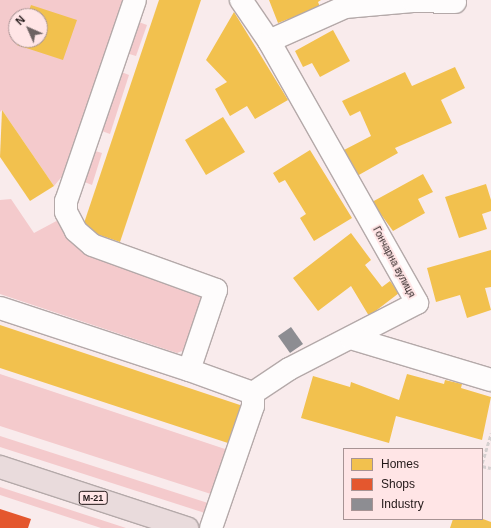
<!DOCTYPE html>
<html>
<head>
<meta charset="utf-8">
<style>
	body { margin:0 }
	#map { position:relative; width:491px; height:528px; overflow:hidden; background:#f9ebec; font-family:Helvetica,sans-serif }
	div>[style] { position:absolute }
	.green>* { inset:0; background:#f4cacc }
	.homes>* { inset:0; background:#f2c14e }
	.shops>* { inset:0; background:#e4572e }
	.industry>* { inset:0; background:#8d8d92 }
	.path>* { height:2.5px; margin-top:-1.25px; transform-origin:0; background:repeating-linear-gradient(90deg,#d4cfcf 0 4px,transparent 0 6px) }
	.roads { filter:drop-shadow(1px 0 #b4a9a9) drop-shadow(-1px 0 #b4a9a9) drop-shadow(0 1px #b4a9a9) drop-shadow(0 -1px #b4a9a9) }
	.minor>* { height:22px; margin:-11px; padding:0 11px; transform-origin:11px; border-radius:11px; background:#fefcfc }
	.highway>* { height:22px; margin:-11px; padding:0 11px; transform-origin:11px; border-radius:11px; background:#e9dbdc }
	span { translate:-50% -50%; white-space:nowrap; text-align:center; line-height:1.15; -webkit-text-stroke:4px #ffe5e6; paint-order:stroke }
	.shield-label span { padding:1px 3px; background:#ffe5e6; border:1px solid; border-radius:3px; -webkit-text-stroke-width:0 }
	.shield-label { font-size:9px; color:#221818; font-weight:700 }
	.street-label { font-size:10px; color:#221818 }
	.legend { position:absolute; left:343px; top:448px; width:140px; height:72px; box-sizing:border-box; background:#ffe5e6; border:1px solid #a79394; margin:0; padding:5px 7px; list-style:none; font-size:12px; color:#221818 }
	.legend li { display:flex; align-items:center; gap:8px; height:20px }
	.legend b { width:20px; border:1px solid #a79394 }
	.north { position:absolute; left:8px; top:8px; width:40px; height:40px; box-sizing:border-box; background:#ffe5e6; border:1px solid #a79394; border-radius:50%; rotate:315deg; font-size:11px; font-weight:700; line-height:16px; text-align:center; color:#221818 }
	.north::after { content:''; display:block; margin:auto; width:14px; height:18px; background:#6d6262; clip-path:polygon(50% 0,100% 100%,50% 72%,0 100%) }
</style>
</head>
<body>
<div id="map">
	<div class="green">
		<div style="clip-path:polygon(evenodd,0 0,126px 0,69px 168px,54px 186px,2px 110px,0 112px,0 0,16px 16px,40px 16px,40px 40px,16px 40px,16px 16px)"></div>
		<div style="clip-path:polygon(136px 21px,147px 25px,136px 56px,126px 53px)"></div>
		<div style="clip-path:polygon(119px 71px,129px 75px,110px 134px,99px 130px)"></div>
		<div style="clip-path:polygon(92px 150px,102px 153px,92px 185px,82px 181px)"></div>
		<div style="clip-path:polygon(11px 199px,34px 233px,62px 218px,203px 295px,185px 350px,177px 353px,0 294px,0 200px)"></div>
		<div style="clip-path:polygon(0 374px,231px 451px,214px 495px,0 426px)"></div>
		<div style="clip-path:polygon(0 436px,211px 504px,208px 514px,0 447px)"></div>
		<div style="clip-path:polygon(0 487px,43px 501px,126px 528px,101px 528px,0 495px)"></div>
	</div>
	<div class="homes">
		<div style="clip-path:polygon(159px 0,201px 0,120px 242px,82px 229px)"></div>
		<div style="clip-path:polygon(269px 0,321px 0,318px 2px,320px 7px,278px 23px)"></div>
		<div style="clip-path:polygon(31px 5px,77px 20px,63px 60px,17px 45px,19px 40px,40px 40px,40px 16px,27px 16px)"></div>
		<div style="clip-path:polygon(234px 12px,288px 100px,255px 119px,247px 106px,230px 116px,215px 89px,227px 82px,206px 60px)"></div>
		<div style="clip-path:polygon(333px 30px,350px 61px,320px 77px,312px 63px,303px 67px,295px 51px)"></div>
		<div style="clip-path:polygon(455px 67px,465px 88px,441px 100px,452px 123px,395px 148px,398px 153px,357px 176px,344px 150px,371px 136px,360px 111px,350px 116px,342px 101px,405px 72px,412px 86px)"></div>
		<div style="clip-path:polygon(2px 110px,54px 186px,30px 201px,0 157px)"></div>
		<div style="clip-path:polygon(223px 117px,245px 152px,206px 175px,185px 140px)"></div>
		<div style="clip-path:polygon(310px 150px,352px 218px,314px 241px,300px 218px,306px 214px,285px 180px,279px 183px,273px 173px)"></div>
		<div style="clip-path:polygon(423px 174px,433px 192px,418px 199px,425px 213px,393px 231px,372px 202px)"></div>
		<div style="clip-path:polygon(486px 184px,491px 200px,491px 211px,482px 214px,487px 229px,459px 238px,445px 197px)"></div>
		<div style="clip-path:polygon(351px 233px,371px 260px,365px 265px,382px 287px,390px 281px,399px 293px,369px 316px,351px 286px,318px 311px,293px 278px)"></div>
		<div style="clip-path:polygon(491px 250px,491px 287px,485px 288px,491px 310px,467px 318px,460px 295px,436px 302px,427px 268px)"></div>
		<div style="clip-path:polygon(0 325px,246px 407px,234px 445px,0 368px)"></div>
		<div style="clip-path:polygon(407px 374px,444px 384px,445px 380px,462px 384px,461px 388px,491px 397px,482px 440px,396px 416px,389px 443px,301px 418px,313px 376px,350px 387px,351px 382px,399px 400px)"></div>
		<div style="clip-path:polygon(453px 519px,483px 519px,491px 522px,491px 528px,450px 528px)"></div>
	</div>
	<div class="shops">
		<div style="clip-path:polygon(0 509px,31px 519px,28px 528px,0 528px)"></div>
	</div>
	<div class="industry">
		<div style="clip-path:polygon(291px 327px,303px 344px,290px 353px,278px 336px)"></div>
	</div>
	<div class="path">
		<div style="left:482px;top:463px;width:31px;rotate:-73deg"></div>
		<div style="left:482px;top:466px;width:9px;rotate:13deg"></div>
	</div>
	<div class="roads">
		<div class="minor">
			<div style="left:135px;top:0;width:213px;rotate:108.9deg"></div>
			<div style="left:66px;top:201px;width:11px;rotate:90deg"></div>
			<div style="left:66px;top:212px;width:21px;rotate:62deg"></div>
			<div style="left:76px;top:231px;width:21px;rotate:41deg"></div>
			<div style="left:92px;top:245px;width:132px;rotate:19.9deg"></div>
			<div style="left:216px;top:290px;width:84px;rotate:108.6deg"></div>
			<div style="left:189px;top:370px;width:68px;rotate:19.8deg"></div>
			<div style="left:241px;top:0;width:50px;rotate:55.7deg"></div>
			<div style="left:269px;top:41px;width:301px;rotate:60.5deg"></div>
			<div style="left:417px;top:303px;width:144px;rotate:152.7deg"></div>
			<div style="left:289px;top:369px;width:43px;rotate:146.3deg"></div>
			<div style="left:269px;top:41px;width:83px;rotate:-24.1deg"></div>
			<div style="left:345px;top:7px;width:68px;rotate:-5deg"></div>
			<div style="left:413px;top:1px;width:42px;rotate:1.4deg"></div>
			<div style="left:0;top:308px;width:199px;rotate:18.2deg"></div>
			<div style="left:351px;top:338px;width:146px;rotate:16.7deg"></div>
			<div style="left:211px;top:528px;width:129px;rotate:-71deg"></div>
			<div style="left:253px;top:406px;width:13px;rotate:-90deg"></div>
		</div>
		<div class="highway">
			<div style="left:0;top:467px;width:197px;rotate:18.1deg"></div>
		</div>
	</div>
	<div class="shield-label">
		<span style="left:93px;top:498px">М-21</span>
	</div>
	<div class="street-label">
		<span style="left:394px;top:262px;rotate:62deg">Гончарна вулиця</span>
	</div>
	<ul class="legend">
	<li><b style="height:11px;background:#f2c14e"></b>Homes</li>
	<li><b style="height:11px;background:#e4572e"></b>Shops</li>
	<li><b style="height:11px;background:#8d8d92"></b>Industry</li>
	</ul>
	<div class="north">N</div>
</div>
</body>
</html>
